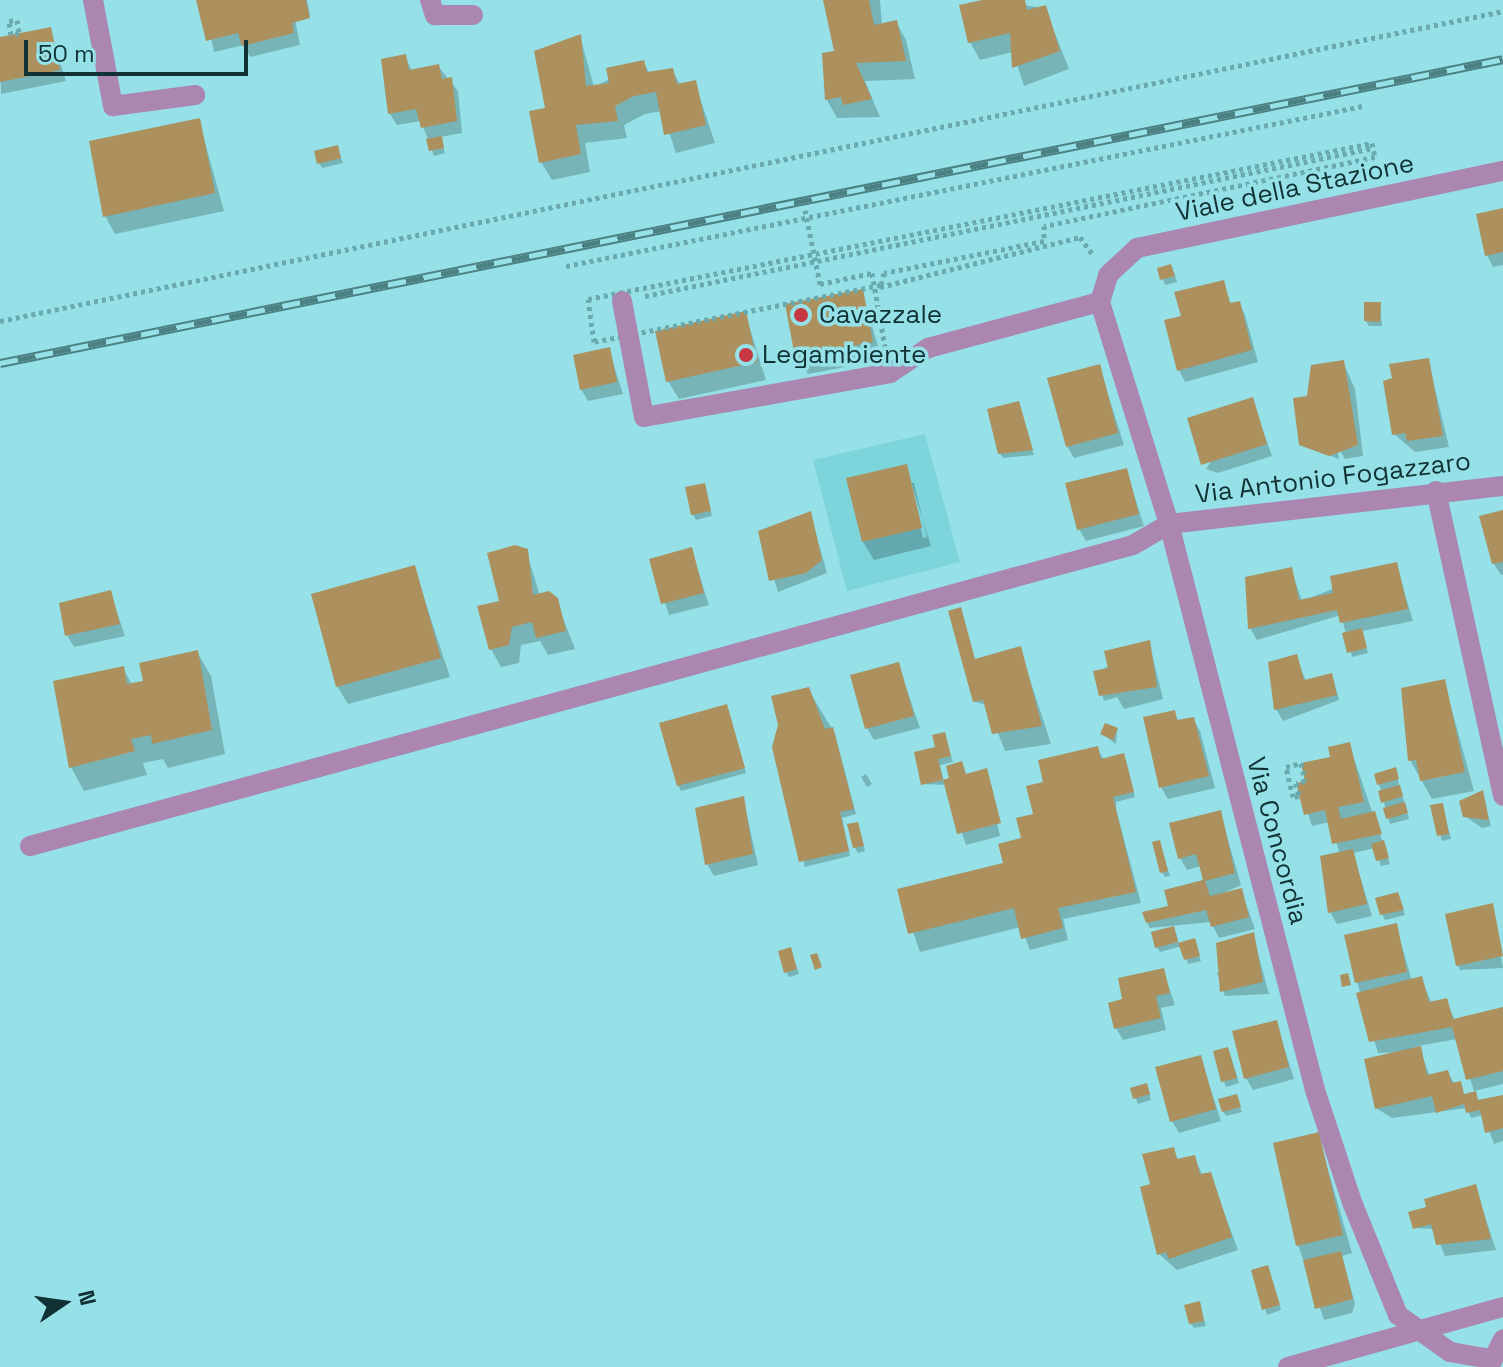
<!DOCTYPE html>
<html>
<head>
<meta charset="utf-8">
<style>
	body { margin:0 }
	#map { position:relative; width:1503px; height:1367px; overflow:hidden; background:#95e1e7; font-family:"Space Grotesk",sans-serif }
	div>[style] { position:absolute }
	.built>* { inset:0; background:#7ed4db }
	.shadow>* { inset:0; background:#0003 }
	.building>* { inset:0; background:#ac905e }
	.path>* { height:5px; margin-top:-2.5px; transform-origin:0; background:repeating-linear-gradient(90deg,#6aa9ad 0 4px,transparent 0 8px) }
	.minor>* { height:20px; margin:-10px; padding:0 10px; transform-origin:10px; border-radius:10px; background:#aa86b0 }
	.rail>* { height:9px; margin-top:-4.5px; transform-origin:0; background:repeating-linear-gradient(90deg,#95e1e7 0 18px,#4c8184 0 36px); box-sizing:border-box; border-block:2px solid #4c8184 }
	.dots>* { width:22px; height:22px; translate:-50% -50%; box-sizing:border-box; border:4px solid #95e1e7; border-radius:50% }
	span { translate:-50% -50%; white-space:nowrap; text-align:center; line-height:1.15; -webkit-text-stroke:7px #95e1e7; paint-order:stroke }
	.street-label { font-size:26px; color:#113234 }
	.poi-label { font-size:26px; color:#113234 }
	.left { translate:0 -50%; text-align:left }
	.north { position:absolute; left:24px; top:1263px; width:80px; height:80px; -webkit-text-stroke:6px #95e1e7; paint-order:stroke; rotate:77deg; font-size:22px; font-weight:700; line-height:32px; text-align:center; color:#113234 }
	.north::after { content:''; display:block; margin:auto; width:28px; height:36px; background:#113234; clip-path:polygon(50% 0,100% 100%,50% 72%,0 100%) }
	.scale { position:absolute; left:24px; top:40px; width:224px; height:36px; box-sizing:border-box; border:4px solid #113234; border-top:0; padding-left:10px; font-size:24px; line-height:28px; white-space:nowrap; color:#113234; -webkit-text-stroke:6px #95e1e7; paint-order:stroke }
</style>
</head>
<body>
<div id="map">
	<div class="built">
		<div style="clip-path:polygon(925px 434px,960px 562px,847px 591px,813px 460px)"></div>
	</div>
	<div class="shadow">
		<div style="clip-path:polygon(203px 0,307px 0,310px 16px,294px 14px,300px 45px,250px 57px,244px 45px,214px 52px)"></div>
		<div style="clip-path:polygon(825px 0,880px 0,882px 25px,896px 22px,906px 40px,915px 79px,865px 81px,880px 117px,837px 118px,827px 100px,837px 52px)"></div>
		<div style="clip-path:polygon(985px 0,1045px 8px,1069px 69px,1024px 86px,1013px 52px,980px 60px,970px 42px)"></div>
		<div style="clip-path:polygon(50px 29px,66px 81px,1px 94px,0 39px)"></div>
		<div style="clip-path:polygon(580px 36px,594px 87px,643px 62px,650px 74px,672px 70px,681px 86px,695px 83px,715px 143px,676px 153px,662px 111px,645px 114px,624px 125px,627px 138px,585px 143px,590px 172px,552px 180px,541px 162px,548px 109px)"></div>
		<div style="clip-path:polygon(405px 56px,412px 71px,438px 66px,458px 91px,462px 133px,440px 137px,445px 153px,434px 156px,421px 121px,397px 125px,390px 114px)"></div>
		<div style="clip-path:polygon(199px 121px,224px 211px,115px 234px,105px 216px)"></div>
		<div style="clip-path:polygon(337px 148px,343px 163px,322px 168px,319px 163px)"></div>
		<div style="clip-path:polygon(1503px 211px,1503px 265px,1493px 267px,1487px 255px)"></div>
		<div style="clip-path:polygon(1160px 270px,1174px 272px,1177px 282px,1165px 285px)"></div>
		<div style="clip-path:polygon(1223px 282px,1231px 305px,1239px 303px,1245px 315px,1258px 362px,1185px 382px,1179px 370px,1185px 317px)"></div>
		<div style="clip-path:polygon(862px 291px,882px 360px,808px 374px,797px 356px)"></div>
		<div style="clip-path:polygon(1380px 304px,1382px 326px,1369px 326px,1366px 321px)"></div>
		<div style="clip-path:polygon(745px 313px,766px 380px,679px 399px,668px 381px)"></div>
		<div style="clip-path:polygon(609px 350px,623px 394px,588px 401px,581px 389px)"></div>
		<div style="clip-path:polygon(1428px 360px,1449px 447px,1415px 452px,1394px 434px)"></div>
		<div style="clip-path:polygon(1343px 362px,1355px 389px,1363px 456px,1345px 459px,1337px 446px,1339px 459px,1301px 445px,1311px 398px)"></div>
		<div style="clip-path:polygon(1099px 366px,1124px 445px,1074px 458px,1067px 446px)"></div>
		<div style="clip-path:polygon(1252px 400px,1272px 456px,1218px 473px,1206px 469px)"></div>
		<div style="clip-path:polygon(1018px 403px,1034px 455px,1003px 458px,1000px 453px)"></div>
		<div style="clip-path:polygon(evenodd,906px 466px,931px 546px,874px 560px,863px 542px,906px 466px,910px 483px,914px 483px,927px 537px,923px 538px,910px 483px)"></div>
		<div style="clip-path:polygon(1126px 470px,1144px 526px,1086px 541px,1079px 529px)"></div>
		<div style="clip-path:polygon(704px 485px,712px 516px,696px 520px,693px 515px)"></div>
		<div style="clip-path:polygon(1503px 510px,1503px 575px,1501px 575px,1494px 564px)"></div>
		<div style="clip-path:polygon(810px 513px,827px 573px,778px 592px,760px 532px)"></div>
		<div style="clip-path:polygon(526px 550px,540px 596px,556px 600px,575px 649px,548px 655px,540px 641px,521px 645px,519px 663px,501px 667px,491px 649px)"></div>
		<div style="clip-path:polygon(691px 550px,709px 605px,669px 615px,651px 560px)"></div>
		<div style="clip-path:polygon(1396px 564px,1413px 621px,1362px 631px,1368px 653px,1352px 657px,1341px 615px,1257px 640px,1250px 628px,1291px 569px,1302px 601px)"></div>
		<div style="clip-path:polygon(414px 568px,450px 677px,348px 704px,337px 686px)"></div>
		<div style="clip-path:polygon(110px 592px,125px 636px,74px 647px,67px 635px)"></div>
		<div style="clip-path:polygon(1149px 642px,1163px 699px,1124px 709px,1117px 697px,1104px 701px,1096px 673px)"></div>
		<div style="clip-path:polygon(1020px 649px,1051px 744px,1005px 751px,987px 705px,975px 702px,974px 661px)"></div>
		<div style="clip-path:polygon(197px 652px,211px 676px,225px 754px,168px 768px,163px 759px,143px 763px,147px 775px,84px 791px,71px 767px,123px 668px,132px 685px,145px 682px)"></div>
		<div style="clip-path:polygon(1296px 657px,1306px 681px,1334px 681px,1339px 700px,1283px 721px,1276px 709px)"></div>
		<div style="clip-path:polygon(898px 664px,920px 728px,874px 740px,867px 728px)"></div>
		<div style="clip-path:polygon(1444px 681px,1474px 791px,1432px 799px,1410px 760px)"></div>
		<div style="clip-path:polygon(808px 689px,835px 734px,856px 814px,842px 818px,850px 856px,804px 867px)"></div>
		<div style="clip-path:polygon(726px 706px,746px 773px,681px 791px,678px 785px)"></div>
		<div style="clip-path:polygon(1174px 712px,1179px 722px,1193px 719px,1200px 731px,1215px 788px,1168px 799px,1161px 787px)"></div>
		<div style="clip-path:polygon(1117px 730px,1116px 744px,1102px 734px)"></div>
		<div style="clip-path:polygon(944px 734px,953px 762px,940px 765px,944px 782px,986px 771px,1000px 836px,966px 845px,946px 785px,923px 784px)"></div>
		<div style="clip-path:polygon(1349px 744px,1390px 864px,1381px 866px,1375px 848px,1353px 853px,1372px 916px,1337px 924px,1330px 912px,1340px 854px,1330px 822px,1312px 826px,1299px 784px)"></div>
		<div style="clip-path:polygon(1097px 748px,1104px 760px,1126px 760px,1135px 797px,1116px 802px,1116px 809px,1141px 903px,1063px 919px,1068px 940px,1030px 950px,1021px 927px,920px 952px,899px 891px,1002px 866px,1036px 816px,1046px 783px)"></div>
		<div style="clip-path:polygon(1395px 770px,1409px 819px,1390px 824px,1379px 784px)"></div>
		<div style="clip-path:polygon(866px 774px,872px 784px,867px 787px,861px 777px)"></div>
		<div style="clip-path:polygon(1482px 793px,1491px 826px,1482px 828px,1465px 816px)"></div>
		<div style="clip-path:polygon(743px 798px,758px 865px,714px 876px,707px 864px)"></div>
		<div style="clip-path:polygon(1442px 805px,1451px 839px,1442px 841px,1433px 807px)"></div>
		<div style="clip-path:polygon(1220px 812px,1241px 885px,1212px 898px,1241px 890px,1255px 929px,1219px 938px,1211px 922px,1150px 928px,1147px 923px,1172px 915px,1167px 892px,1206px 881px,1201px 866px,1187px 870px,1180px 858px)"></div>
		<div style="clip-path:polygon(857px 824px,865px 851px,858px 853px,855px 848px)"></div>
		<div style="clip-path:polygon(1159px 842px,1170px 876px,1165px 877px,1162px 872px)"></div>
		<div style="clip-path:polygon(1400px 900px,1405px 915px,1385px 920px,1382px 914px)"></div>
		<div style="clip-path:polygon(1492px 905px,1503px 968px,1460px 970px,1458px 965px)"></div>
		<div style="clip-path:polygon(1396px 926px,1412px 981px,1421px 978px,1432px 1004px,1446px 1000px,1455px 1021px,1503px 1011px,1503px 1084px,1474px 1091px,1457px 1039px,1418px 1046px,1430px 1076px,1447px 1072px,1463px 1096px,1475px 1093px,1479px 1102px,1503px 1097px,1503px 1141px,1494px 1144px,1483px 1115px,1471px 1118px,1467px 1108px,1392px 1118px,1376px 1108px,1406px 1052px,1378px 1053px,1357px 982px)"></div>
		<div style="clip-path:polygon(1176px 933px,1179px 945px,1194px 940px,1201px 961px,1188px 964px,1182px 946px,1160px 952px,1157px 947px)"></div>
		<div style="clip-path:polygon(1253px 935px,1269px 994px,1225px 996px,1217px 973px)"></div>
		<div style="clip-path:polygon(790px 949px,799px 974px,789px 977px,786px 972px)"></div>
		<div style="clip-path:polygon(1163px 970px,1175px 1005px,1161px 1008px,1166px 1030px,1123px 1040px,1116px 1028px,1125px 1001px)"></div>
		<div style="clip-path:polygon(1276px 1022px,1294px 1079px,1253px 1090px,1246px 1078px)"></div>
		<div style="clip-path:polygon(1215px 1052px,1230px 1054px,1239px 1083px,1226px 1087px)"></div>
		<div style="clip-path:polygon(1200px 1057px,1221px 1121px,1179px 1133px,1172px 1121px)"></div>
		<div style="clip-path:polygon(1132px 1089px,1149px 1091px,1151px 1100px,1138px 1104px)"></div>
		<div style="clip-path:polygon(1236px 1097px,1242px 1112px,1226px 1116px,1223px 1111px)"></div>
		<div style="clip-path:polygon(1318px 1135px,1352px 1253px,1342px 1256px,1355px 1304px,1352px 1313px,1324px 1320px,1298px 1245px)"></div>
		<div style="clip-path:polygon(1173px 1149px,1179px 1161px,1194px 1157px,1203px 1176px,1210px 1174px,1238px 1250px,1177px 1270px,1159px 1254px,1152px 1185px)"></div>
		<div style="clip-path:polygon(1475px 1187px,1496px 1250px,1445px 1256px,1434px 1229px,1415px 1228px,1425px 1209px)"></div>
		<div style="clip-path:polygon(1254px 1272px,1270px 1273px,1281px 1310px,1267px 1315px)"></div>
		<div style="clip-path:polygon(1199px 1303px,1206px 1326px,1194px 1328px,1190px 1323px)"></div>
	</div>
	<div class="building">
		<div style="clip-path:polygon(196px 0,306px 0,310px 18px,292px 23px,294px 33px,242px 46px,238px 33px,206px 41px)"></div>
		<div style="clip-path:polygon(823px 0,869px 0,874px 25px,897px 20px,906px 61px,856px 63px,872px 99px,843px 105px,841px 97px,825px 100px,822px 53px,834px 51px)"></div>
		<div style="clip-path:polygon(982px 0,1025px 0,1027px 10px,1046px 5px,1060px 51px,1012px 68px,1010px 33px,968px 43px,959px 5px)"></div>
		<div style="clip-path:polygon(51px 27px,60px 70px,0 82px,0 37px)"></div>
		<div style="clip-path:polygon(581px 34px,586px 86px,609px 83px,606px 68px,644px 60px,647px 72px,673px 68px,677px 84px,696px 80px,706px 125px,664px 135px,656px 92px,634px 96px,615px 106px,618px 121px,576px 125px,581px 154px,539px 163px,529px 111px,545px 108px,534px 51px)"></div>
		<div style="clip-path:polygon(406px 54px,409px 70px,439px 64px,442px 79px,452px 77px,457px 121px,421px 128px,416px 109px,388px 114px,381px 59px)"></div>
		<div style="clip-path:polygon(200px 118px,215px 193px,103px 217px,89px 141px)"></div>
		<div style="clip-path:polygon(442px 136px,444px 148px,429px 151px,426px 139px)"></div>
		<div style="clip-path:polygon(338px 145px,341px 158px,317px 164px,314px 151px)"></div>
		<div style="clip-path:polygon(1503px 208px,1503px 252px,1485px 256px,1476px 214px)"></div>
		<div style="clip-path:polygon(1171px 264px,1175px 276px,1160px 280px,1157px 268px)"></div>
		<div style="clip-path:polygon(1224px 280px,1230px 303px,1240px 301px,1252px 350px,1177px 371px,1164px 320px,1181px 316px,1174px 292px)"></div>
		<div style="clip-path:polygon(863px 289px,873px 342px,795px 357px,785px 304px)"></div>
		<div style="clip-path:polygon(1364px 302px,1381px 302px,1380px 322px,1364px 321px)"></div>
		<div style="clip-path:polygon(746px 311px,757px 362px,666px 382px,655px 331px)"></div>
		<div style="clip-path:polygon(610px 347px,617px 382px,580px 390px,573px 355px)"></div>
		<div style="clip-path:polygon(1429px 358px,1443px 436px,1407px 441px,1405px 433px,1392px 435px,1383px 381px,1392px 378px,1389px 364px)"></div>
		<div style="clip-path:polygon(1344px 360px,1358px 445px,1329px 456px,1299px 445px,1293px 398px,1307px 396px,1311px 365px)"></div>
		<div style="clip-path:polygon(1100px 364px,1118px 433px,1066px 447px,1047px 378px)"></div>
		<div style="clip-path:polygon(1253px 397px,1267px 444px,1201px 465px,1187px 418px)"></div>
		<div style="clip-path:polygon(1019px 401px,1033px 450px,998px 454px,987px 409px)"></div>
		<div style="clip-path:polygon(907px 464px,922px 528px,862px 542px,846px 478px)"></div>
		<div style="clip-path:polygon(1127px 468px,1139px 514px,1077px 530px,1065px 483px)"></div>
		<div style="clip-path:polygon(705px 483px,711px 511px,691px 515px,685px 487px)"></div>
		<div style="clip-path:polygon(1503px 510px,1503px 562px,1492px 564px,1479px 516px)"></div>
		<div style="clip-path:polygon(811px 511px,822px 560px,806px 573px,769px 581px,758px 531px)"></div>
		<div style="clip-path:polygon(515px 545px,528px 549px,533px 595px,549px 591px,558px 598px,566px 631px,536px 638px,532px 622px,512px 627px,509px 645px,489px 650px,477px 606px,499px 601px,487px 553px)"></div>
		<div style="clip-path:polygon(692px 547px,704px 593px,661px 604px,649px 559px)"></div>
		<div style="clip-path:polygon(1397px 562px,1408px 609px,1340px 623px,1337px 610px,1248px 629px,1245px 577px,1292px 567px,1299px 600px,1333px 593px,1330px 576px)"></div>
		<div style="clip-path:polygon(415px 565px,441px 658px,336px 687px,311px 594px)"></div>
		<div style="clip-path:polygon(111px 590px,120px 624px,65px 636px,59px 603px)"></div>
		<div style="clip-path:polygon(961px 607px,975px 659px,1021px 646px,1042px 726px,992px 734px,983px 700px,973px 702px,948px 611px)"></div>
		<div style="clip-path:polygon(1362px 628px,1367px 648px,1347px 653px,1342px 633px)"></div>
		<div style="clip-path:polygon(1150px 640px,1157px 687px,1099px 696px,1093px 671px,1108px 668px,1104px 651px)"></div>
		<div style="clip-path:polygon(198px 650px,212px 730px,152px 744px,151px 735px,131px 739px,135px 751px,69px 768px,53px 681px,124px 666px,127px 684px,143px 681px,139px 663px)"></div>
		<div style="clip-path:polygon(1297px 654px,1304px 680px,1332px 673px,1337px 695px,1274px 710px,1268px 662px)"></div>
		<div style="clip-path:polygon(899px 662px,914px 716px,865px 729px,850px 675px)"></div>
		<div style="clip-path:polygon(1445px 679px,1465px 772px,1420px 781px,1416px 760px,1408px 761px,1401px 688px)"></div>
		<div style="clip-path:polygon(809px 687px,825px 729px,833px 727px,854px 809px,840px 812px,849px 851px,799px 862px,772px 747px,778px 725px,771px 696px)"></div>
		<div style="clip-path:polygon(727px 704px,745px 768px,677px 786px,659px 723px)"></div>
		<div style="clip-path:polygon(1175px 710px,1177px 720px,1194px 717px,1209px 776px,1159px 788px,1143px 717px)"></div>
		<div style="clip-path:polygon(1105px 723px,1118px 728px,1113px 740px,1100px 734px)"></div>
		<div style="clip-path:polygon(945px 732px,951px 756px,938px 759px,943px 780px,921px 785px,914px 752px,935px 747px,932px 735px)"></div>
		<div style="clip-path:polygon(1350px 742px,1364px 802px,1338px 807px,1341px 819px,1375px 811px,1382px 834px,1332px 844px,1325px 810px,1304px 815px,1296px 783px,1305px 781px,1301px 763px,1330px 757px,1328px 747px)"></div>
		<div style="clip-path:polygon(1098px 746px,1101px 759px,1124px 753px,1134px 792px,1113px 797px,1136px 892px,1058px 908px,1063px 928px,1021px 939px,1014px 908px,908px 934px,897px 889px,1003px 863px,998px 844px,1021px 838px,1016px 818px,1033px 814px,1026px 786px,1043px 782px,1038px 760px)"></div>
		<div style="clip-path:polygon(962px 761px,966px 774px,987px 768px,1001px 823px,957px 834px,943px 780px,949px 778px,946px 766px)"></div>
		<div style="clip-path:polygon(1396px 767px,1399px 779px,1377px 785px,1374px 774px)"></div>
		<div style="clip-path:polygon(1400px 785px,1403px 796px,1381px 803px,1378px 791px)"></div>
		<div style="clip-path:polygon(1483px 790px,1489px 820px,1463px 817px,1459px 801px)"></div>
		<div style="clip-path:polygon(744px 796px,753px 854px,705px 865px,695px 808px)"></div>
		<div style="clip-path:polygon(1405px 802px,1408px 813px,1386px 819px,1383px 808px)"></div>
		<div style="clip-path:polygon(1443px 803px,1449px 834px,1437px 836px,1430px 805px)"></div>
		<div style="clip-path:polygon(1221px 810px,1235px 873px,1205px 881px,1210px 896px,1242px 888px,1249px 917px,1211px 927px,1206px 910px,1146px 923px,1142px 912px,1168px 906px,1164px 890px,1203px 880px,1196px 854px,1178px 859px,1169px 823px)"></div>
		<div style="clip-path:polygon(858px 822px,864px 846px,853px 848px,847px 824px)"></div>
		<div style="clip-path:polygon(1160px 840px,1168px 871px,1160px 873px,1152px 842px)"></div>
		<div style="clip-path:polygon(1384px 840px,1389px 858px,1376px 861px,1371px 844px)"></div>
		<div style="clip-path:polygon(1353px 849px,1367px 904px,1328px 913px,1320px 856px)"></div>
		<div style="clip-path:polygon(1398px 892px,1404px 910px,1380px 915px,1375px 898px)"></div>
		<div style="clip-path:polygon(1493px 903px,1503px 956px,1456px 966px,1445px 914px)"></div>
		<div style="clip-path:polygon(1397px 923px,1407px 972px,1355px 983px,1344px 935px)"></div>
		<div style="clip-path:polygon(1174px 926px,1178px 942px,1155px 948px,1151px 932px)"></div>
		<div style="clip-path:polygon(1254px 932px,1263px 982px,1220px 992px,1216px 943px)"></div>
		<div style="clip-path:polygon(1195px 938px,1200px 956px,1184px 960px,1178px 943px)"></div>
		<div style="clip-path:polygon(791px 947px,797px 969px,784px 973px,778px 951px)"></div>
		<div style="clip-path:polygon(817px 953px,822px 967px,815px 970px,810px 955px)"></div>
		<div style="clip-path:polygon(1164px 968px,1170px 993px,1156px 996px,1161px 1018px,1114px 1029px,1108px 1003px,1122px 999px,1118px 978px)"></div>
		<div style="clip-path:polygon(1348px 973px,1351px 985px,1342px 987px,1340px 975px)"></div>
		<div style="clip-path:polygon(1422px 976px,1429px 1002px,1447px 998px,1453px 1019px,1503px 1007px,1503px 1071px,1466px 1080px,1452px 1027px,1369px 1042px,1356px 993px)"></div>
		<div style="clip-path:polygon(1277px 1020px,1289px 1067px,1244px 1079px,1232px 1031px)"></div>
		<div style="clip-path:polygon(1421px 1046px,1427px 1075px,1448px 1070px,1452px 1083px,1461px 1081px,1464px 1094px,1476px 1091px,1478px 1100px,1503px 1095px,1503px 1128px,1485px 1133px,1480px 1110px,1466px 1113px,1464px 1104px,1436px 1113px,1432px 1096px,1375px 1109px,1364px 1059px)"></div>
		<div style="clip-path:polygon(1228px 1047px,1237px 1078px,1221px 1082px,1213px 1051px)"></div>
		<div style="clip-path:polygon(1201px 1055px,1216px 1109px,1170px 1122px,1155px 1067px)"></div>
		<div style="clip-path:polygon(1147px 1083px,1150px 1094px,1133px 1099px,1130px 1088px)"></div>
		<div style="clip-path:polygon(1237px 1094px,1241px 1107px,1222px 1112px,1218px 1099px)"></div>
		<div style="clip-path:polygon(1319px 1132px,1343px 1235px,1296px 1246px,1273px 1143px)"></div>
		<div style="clip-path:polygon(1174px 1147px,1177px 1159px,1195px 1155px,1200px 1174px,1211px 1172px,1232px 1237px,1169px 1259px,1166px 1252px,1157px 1255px,1140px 1187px,1150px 1184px,1142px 1154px)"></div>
		<div style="clip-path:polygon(1476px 1184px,1491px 1239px,1436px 1245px,1431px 1224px,1413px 1229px,1408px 1212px,1426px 1207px,1424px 1199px)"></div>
		<div style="clip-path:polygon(1341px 1251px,1353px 1299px,1315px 1309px,1303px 1260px)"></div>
		<div style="clip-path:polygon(1268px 1265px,1280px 1305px,1262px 1310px,1251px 1270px)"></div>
		<div style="clip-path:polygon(1200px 1301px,1204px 1321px,1189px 1324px,1184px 1305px)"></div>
	</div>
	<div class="path">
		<div style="left:17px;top:20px;width:13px;rotate:81deg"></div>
		<div style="left:19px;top:33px;width:8px;rotate:166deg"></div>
		<div style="left:11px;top:35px;width:14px;rotate:-98deg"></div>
		<div style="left:9px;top:21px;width:8px;rotate:-7deg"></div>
		<div style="left:1372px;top:143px;width:14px;rotate:78deg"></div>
		<div style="left:1375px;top:157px;width:338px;rotate:168.2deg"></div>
		<div style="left:1044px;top:226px;width:15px;rotate:90deg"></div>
		<div style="left:1044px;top:241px;width:163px;rotate:168.7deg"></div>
		<div style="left:884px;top:273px;width:12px;rotate:104deg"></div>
		<div style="left:881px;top:285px;width:293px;rotate:168.8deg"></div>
		<div style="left:594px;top:342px;width:43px;rotate:-97.9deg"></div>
		<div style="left:588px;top:299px;width:799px;rotate:-11.25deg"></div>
		<div style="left:805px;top:210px;width:76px;rotate:78.5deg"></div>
		<div style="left:820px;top:284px;width:53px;rotate:-11.9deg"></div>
		<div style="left:872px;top:273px;width:75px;rotate:80deg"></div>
		<div style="left:566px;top:266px;width:813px;rotate:-11.35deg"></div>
		<div style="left:880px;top:287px;width:206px;rotate:-14deg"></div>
		<div style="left:1080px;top:237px;width:24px;rotate:54deg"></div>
		<div style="left:645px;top:296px;width:743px;rotate:-11.49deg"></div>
		<div style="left:0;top:321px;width:1535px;rotate:-11.65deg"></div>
		<div style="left:1301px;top:763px;width:18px;rotate:77deg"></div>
		<div style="left:1305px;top:781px;width:9px;rotate:167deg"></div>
		<div style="left:1296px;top:783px;width:13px;rotate:77deg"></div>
		<div style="left:1299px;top:796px;width:6px;rotate:171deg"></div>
		<div style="left:1293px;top:797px;width:31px;rotate:-103deg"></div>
		<div style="left:1286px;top:767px;width:16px;rotate:-15deg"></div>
	</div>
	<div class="minor">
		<div style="left:93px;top:0;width:108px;rotate:79.3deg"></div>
		<div style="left:113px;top:106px;width:83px;rotate:-7.6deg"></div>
		<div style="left:430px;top:0;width:16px;rotate:72deg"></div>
		<div style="left:435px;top:15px;width:38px"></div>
		<div style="left:622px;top:301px;width:118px;rotate:79.3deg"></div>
		<div style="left:644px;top:417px;width:250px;rotate:-10.1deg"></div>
		<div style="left:890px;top:373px;width:45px;rotate:-33.3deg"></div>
		<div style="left:928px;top:348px;width:178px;rotate:-15deg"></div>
		<div style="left:1436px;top:491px;width:312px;rotate:77.6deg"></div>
		<div style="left:30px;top:846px;width:1143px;rotate:-15.26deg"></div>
		<div style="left:1133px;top:545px;width:42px;rotate:-30.3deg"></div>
		<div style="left:1169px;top:524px;width:336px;rotate:-6.5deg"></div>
		<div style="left:1491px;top:1359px;width:42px;rotate:-170.3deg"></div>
		<div style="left:1450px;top:1352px;width:64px;rotate:-144.6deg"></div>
		<div style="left:1398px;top:1315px;width:119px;rotate:-112.2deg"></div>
		<div style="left:1353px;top:1205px;width:121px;rotate:-108.3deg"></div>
		<div style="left:1315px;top:1090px;width:585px;rotate:-104.46deg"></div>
		<div style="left:1169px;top:524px;width:232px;rotate:-107.3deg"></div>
		<div style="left:1100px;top:302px;width:28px;rotate:-73deg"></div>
		<div style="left:1108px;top:275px;width:40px;rotate:-43deg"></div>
		<div style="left:1137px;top:248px;width:374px;rotate:-11.9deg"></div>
		<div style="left:1288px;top:1367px;width:223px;rotate:-15.6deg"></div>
		<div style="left:1489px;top:1367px;width:31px;rotate:-63deg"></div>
	</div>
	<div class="rail">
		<div style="left:0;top:363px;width:1533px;rotate:-11.43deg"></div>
	</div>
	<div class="dots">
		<div style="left:801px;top:315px;background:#c73741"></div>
		<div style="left:746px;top:355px;background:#c73741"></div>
	</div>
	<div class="street-label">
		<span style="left:1295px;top:188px;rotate:-12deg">Viale della Stazione</span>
		<span style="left:1333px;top:478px;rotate:-7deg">Via Antonio Fogazzaro</span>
		<span style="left:1277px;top:841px;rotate:75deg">Via Concordia</span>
	</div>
	<div class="poi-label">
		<span class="left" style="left:819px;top:315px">Cavazzale</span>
		<span class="left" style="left:762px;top:355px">Legambiente</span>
	</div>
	<div class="north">N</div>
	<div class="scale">50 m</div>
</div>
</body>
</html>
